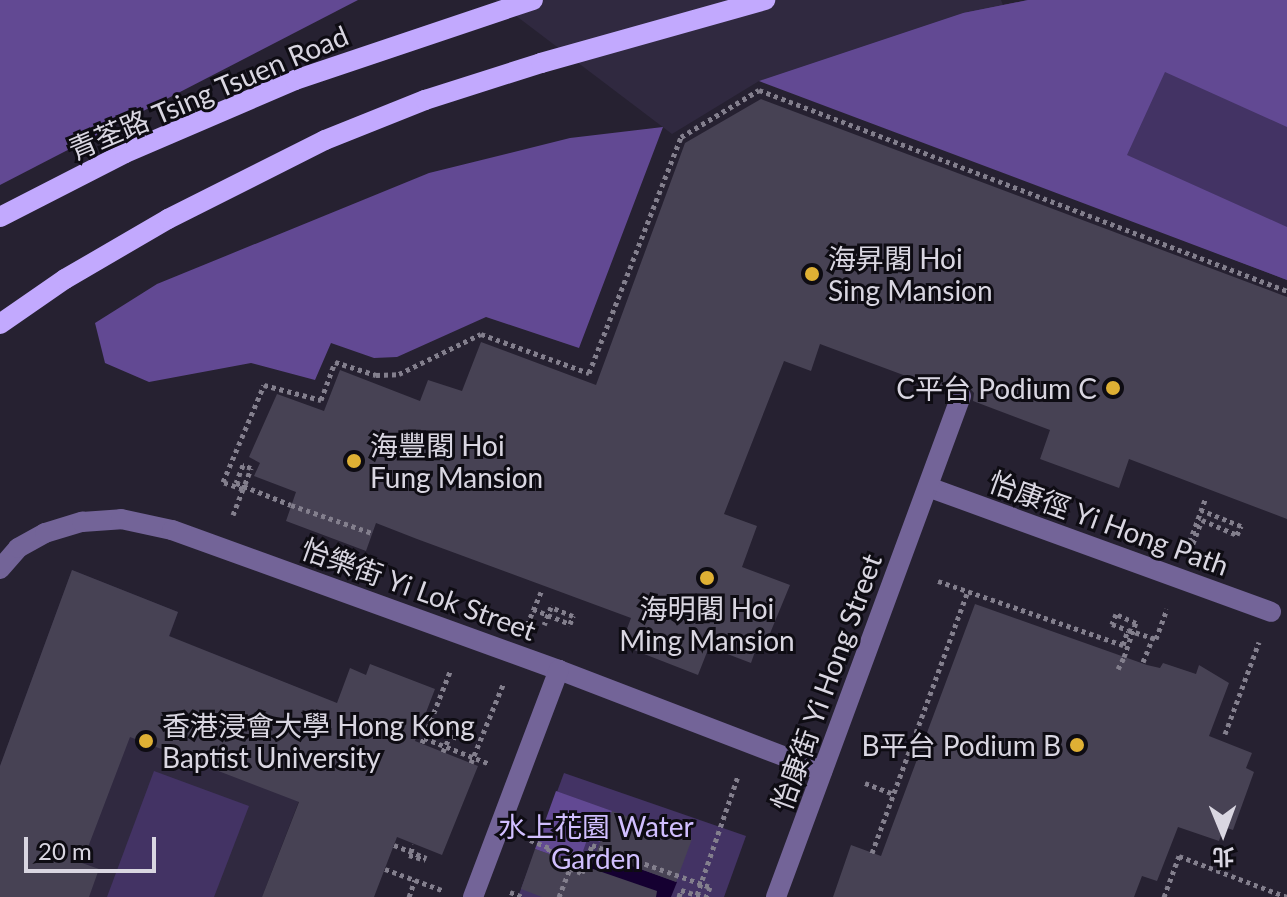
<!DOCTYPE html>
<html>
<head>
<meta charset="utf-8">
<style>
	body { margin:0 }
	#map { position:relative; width:1287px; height:897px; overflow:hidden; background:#262131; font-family:Lato,"Noto Sans TC",sans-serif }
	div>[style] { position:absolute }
	.built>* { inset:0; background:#302940 }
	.green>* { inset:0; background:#433364 }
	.forest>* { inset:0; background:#624993 }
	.water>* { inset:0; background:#150031 }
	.building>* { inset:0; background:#474254 }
	.path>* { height:5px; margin-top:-2.5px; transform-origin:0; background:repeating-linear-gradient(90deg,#837f8d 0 4px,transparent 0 8px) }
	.minor>* { height:20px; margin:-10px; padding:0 10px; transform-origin:10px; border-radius:10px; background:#736498 }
	.major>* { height:20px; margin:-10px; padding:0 10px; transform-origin:10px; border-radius:10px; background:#c2a9fe }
	.dots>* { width:22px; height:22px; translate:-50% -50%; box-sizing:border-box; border:4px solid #0e0c13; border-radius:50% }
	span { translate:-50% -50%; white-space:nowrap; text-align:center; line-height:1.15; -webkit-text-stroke:6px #0e0c13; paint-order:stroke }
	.street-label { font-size:28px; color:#d9d6e1 }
	.poi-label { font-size:28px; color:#d9d6e1 }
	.left { translate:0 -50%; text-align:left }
	.right { translate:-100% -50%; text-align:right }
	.park-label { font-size:28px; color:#d1bfff }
	.north { position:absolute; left:1183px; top:793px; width:80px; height:80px; -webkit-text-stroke:6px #0e0c13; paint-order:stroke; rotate:179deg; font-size:22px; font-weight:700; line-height:32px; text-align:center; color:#d9d6e1 }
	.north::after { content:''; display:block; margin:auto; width:28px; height:36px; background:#d9d6e1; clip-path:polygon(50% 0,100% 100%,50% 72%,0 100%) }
	.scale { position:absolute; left:24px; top:837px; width:132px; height:36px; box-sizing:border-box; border:4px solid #d9d6e1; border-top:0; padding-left:10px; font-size:24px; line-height:28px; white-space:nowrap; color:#d9d6e1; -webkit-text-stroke:6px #0e0c13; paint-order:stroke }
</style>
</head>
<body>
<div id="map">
	<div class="built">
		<div style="clip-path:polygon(495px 0,1001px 0,1003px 5px,963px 13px,759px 81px,672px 134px)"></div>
		<div style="clip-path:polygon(72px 570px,178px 612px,161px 660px,200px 677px,211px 653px,301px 689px,272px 767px,302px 793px,262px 897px,56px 897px,0 766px)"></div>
	</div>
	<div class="green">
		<div style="clip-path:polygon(1028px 0,1287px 0,1287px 280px,1123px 217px,963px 13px)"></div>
		<div style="clip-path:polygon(154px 771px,249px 806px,214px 897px,107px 897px)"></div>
		<div style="clip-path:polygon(564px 773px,746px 836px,724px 897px,518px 897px)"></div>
	</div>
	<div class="forest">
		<div style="clip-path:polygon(0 0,358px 0,0 185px)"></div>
		<div style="clip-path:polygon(1028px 0,1287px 0,1287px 127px,1165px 72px,1127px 155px,1287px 227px,1287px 280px,759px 81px,963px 13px)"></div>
		<div style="clip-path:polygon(663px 127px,579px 348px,486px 317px,397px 357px,374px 358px,331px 343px,315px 380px,251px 363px,149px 382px,105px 363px,95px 323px,157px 284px,429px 173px,570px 138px)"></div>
		<div style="clip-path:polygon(556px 791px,612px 811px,600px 842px,588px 837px,578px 865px,535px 849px)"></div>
	</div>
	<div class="water">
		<div style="clip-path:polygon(596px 853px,677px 882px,671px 897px,588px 897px,584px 888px)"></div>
	</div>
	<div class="building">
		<div style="clip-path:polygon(761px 99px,1287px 297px,1287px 519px,1129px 459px,1119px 488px,1040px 459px,1050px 430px,973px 401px,974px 393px,966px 384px,958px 383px,949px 392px,820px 344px,811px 371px,784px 361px,724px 514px,757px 526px,742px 567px,790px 585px,764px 648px,757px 646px,751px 663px,709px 647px,698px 675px,621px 645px,631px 618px,417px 539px,376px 523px,366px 551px,286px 521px,296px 492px,254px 476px,260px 463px,249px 457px,277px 394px,324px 411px,340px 370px,420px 401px,428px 380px,462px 391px,481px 342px,596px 385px,685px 143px)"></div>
		<div style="clip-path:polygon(72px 570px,178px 612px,169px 636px,337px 703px,350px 668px,366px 675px,370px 664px,435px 689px,415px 741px,478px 766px,442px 855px,397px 837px,374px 897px,262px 897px,299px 802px,130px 737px,82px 863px,99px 869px,89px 897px,0 897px,0 766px)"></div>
		<div style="clip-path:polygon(975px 604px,1147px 665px,1160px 668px,1163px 663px,1196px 674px,1199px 665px,1229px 683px,1209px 736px,1252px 753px,1246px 768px,1254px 772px,1233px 830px,1224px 827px,1219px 841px,1178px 827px,1157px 881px,1142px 876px,1134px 897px,833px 897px,851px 845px,881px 856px)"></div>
		<div style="clip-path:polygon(612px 811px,692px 839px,676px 882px,596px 853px)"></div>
		<div style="clip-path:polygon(535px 849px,657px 891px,656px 897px,542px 897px,521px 889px)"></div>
	</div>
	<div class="path">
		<div style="left:243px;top:489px;width:5px;rotate:-68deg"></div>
		<div style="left:245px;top:484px;width:17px;rotate:-69deg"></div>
		<div style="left:251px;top:468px;width:9px;rotate:-159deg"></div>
		<div style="left:243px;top:465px;width:19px;rotate:111deg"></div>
		<div style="left:236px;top:483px;width:59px;rotate:21.8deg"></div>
		<div style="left:291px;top:505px;width:86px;rotate:19.1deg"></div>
		<div style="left:233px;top:515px;width:28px;rotate:-69deg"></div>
		<div style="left:243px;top:489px;width:21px;rotate:-161deg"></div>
		<div style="left:223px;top:482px;width:105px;rotate:-67.1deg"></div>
		<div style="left:264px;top:385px;width:59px;rotate:14.7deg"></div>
		<div style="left:321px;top:400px;width:40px;rotate:-69.8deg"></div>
		<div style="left:335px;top:362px;width:43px;rotate:17.6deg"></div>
		<div style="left:376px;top:375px;width:23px;rotate:-2deg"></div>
		<div style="left:399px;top:374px;width:91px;rotate:-26deg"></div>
		<div style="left:481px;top:334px;width:115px;rotate:19.9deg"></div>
		<div style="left:589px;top:373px;width:253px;rotate:-68.7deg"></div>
		<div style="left:681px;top:137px;width:91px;rotate:-31.1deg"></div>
		<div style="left:759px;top:90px;width:565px;rotate:20.84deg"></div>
		<div style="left:1187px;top:549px;width:55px;rotate:-69.9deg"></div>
		<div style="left:1190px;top:551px;width:33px;rotate:-69deg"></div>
		<div style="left:1202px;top:520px;width:38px;rotate:23deg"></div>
		<div style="left:1237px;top:535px;width:10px;rotate:-66deg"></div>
		<div style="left:1241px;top:526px;width:43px;rotate:-158.2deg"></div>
		<div style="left:938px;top:581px;width:196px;rotate:19.1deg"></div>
		<div style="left:1123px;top:645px;width:16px;rotate:-72deg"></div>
		<div style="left:533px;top:609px;width:40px;rotate:22deg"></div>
		<div style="left:570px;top:624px;width:9px;rotate:-69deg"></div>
		<div style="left:573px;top:616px;width:24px;rotate:-158deg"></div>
		<div style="left:551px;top:607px;width:19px;rotate:111deg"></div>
		<div style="left:527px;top:625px;width:36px;rotate:-67deg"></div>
		<div style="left:1143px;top:662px;width:27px;rotate:-68deg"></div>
		<div style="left:1118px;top:669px;width:13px;rotate:-63deg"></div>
		<div style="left:1124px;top:657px;width:36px;rotate:-71deg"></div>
		<div style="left:1136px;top:623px;width:22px;rotate:-156deg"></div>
		<div style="left:1116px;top:614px;width:11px;rotate:112deg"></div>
		<div style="left:1112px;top:624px;width:17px;rotate:21deg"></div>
		<div style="left:1128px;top:630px;width:29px;rotate:18deg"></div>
		<div style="left:1156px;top:639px;width:32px;rotate:-70deg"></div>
		<div style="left:1225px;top:734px;width:98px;rotate:-69.7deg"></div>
		<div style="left:424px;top:738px;width:71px;rotate:21.5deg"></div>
		<div style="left:453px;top:739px;width:17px;rotate:-62deg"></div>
		<div style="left:422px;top:743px;width:79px;rotate:-68.6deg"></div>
		<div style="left:443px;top:752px;width:33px;rotate:-67deg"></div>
		<div style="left:471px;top:763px;width:87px;rotate:-67.8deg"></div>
		<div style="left:865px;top:783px;width:31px;rotate:21deg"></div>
		<div style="left:530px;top:840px;width:22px;rotate:22deg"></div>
		<div style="left:550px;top:848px;width:7px;rotate:117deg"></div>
		<div style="left:394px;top:845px;width:35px;rotate:22deg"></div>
		<div style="left:411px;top:852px;width:8px;rotate:-76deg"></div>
		<div style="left:872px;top:853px;width:280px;rotate:-69.9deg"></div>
		<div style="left:409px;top:855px;width:17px;rotate:17deg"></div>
		<div style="left:385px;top:869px;width:63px;rotate:20.4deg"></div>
		<div style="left:510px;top:892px;width:14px;rotate:21deg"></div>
		<div style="left:697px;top:895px;width:126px;rotate:-71deg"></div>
		<div style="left:409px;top:897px;width:18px;rotate:-71deg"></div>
		<div style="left:559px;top:897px;width:31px;rotate:-69deg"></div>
		<div style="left:570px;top:868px;width:13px;rotate:23deg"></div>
		<div style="left:582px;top:873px;width:30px;rotate:-70deg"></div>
		<div style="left:592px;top:845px;width:125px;rotate:19.6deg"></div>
		<div style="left:710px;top:887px;width:11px;rotate:112deg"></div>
		<div style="left:679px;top:897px;width:7px;rotate:-74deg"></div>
		<div style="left:681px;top:890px;width:22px;rotate:18deg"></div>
		<div style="left:1164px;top:897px;width:44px;rotate:-69.9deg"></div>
		<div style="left:1179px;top:856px;width:116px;rotate:20.8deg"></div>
	</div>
	<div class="minor">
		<div style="left:928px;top:487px;width:365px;rotate:20deg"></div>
		<div style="left:0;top:569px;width:28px;rotate:-49deg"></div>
		<div style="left:18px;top:548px;width:31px;rotate:-29deg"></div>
		<div style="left:45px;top:533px;width:39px;rotate:-17deg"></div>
		<div style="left:82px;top:522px;width:39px;rotate:-4deg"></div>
		<div style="left:121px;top:519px;width:52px;rotate:12.2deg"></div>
		<div style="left:172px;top:530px;width:412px;rotate:19.9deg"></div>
		<div style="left:559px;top:670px;width:282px;rotate:21deg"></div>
		<div style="left:473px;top:897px;width:243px;rotate:-69.3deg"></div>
		<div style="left:776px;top:897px;width:534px;rotate:-69.73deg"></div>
	</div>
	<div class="major">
		<div style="left:0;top:217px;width:140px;rotate:-27.1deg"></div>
		<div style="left:125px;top:153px;width:185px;rotate:-23.2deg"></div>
		<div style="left:295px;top:80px;width:251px;rotate:-18.6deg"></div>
		<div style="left:0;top:324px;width:79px;rotate:-34.7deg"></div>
		<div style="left:65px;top:279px;width:119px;rotate:-30.2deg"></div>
		<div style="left:168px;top:219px;width:176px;rotate:-26.7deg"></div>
		<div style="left:325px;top:140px;width:108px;rotate:-21.8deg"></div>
		<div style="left:425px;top:100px;width:122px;rotate:-17.7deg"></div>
		<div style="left:541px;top:63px;width:233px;rotate:-15.7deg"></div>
	</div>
	<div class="dots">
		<div style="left:812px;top:274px;background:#dfb034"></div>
		<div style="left:1113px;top:388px;background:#dfb034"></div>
		<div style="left:354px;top:461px;background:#dfb034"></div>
		<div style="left:707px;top:578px;background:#dfb034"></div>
		<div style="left:146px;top:741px;background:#dfb034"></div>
		<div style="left:1077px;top:745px;background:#dfb034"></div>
	</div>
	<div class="street-label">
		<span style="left:208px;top:92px;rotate:-23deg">青荃路 Tsing Tsuen Road</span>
		<span style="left:1109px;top:523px;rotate:20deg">怡康徑 Yi Hong Path</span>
		<span style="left:419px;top:589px;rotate:20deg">怡樂街 Yi Lok Street</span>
		<span style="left:826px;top:682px;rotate:-70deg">怡康街 Yi Hong Street</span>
	</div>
	<div class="poi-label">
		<span class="left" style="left:828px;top:274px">海昇閣 Hoi<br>Sing Mansion</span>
		<span class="right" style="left:1097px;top:388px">C平台 Podium C</span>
		<span class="left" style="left:370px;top:461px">海豐閣 Hoi<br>Fung Mansion</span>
		<span style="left:707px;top:624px">海明閣 Hoi<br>Ming Mansion</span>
		<span class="left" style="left:162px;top:741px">香港浸會大學 Hong Kong<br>Baptist University</span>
		<span class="right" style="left:1061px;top:745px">B平台 Podium B</span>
	</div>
	<div class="park-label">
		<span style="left:596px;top:842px">水上花園 Water<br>Garden</span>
	</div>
	<div class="north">北</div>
	<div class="scale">20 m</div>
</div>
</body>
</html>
